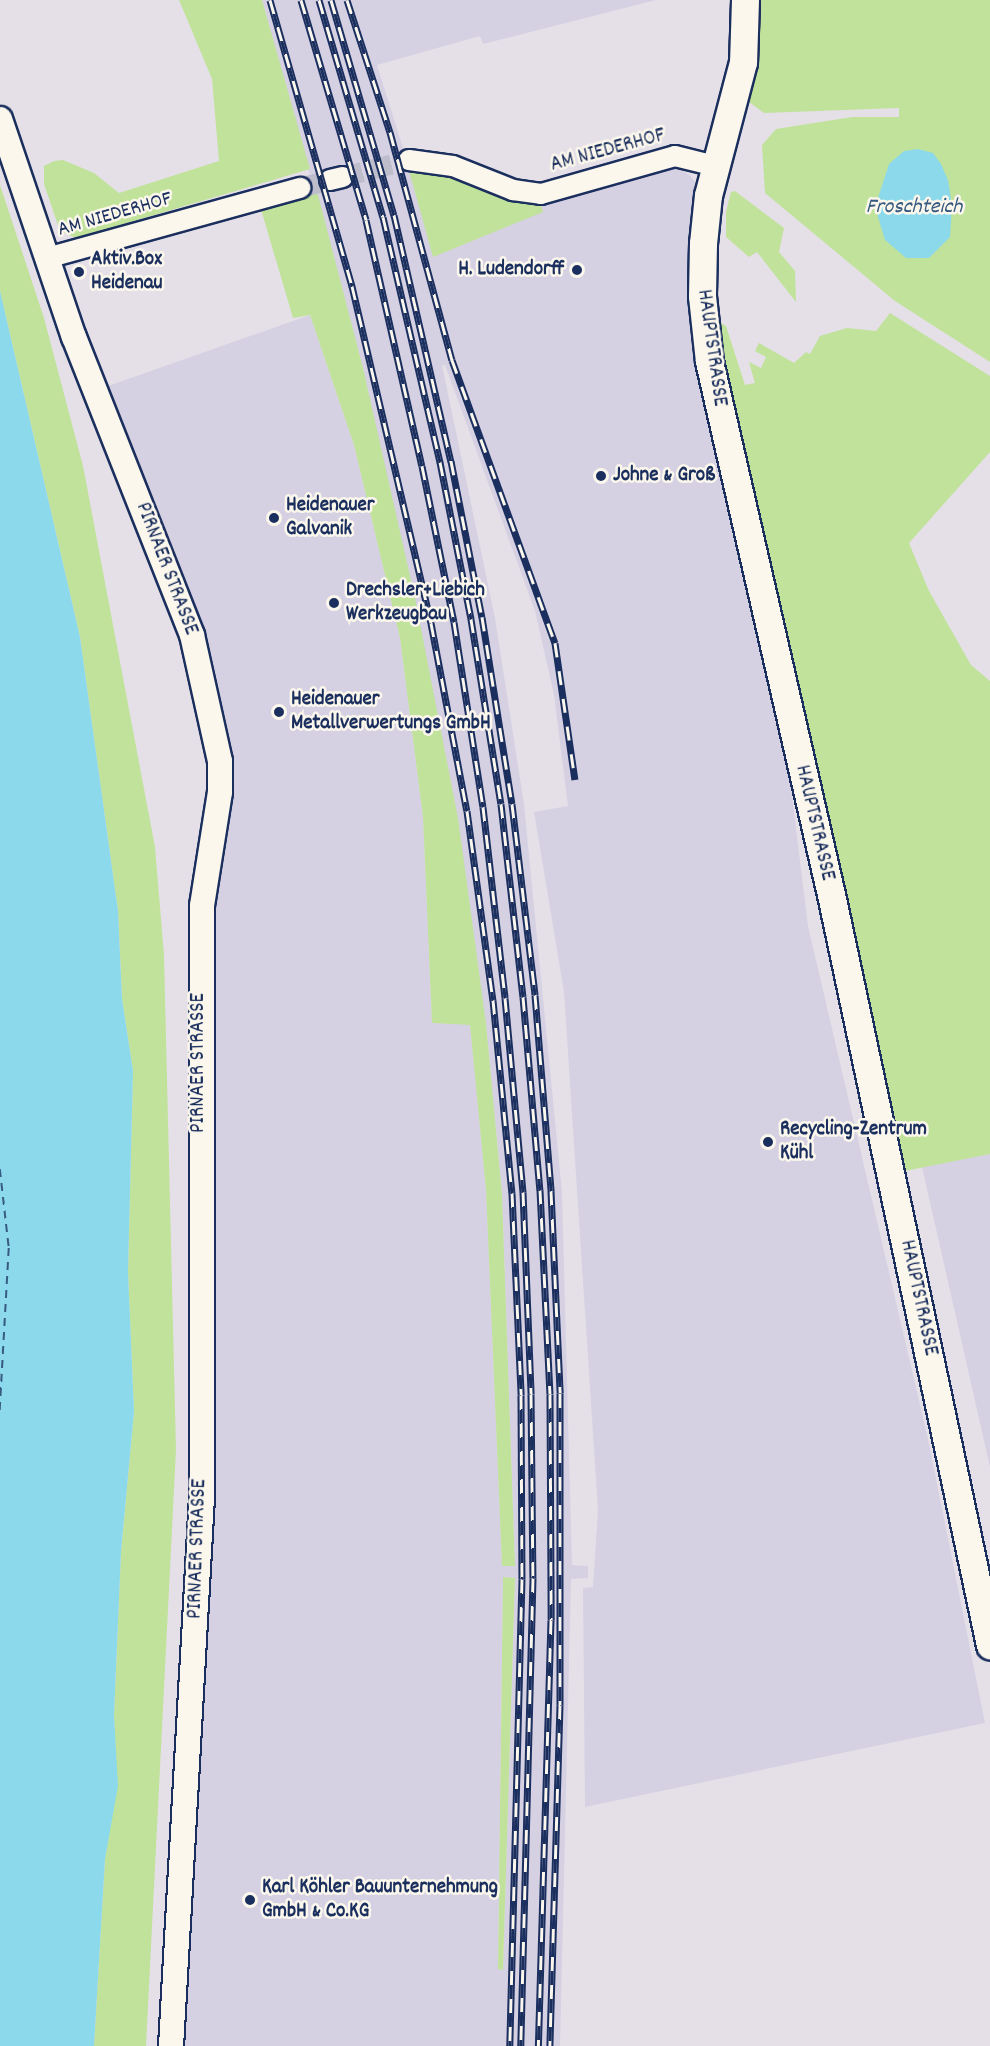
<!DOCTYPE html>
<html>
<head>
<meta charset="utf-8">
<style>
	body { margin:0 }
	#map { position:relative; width:990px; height:2046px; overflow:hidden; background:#e5e0e7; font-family:Dekko,sans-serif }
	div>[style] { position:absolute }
	.built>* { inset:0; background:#d6d0e3 }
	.green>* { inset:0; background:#c1e29b }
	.water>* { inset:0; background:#8bd9ea }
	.ferry>* { height:1.5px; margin-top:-0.75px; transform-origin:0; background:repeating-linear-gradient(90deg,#375a81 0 8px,transparent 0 14px) }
	.minor-tunnel>* { height:20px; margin-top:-10px; transform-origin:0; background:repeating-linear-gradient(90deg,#bdbdcc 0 20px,transparent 0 30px) }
	.roads { filter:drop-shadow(2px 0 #1b2f5e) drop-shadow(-2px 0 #1b2f5e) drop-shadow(0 2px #1b2f5e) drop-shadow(0 -2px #1b2f5e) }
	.minor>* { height:20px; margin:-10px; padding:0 10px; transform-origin:10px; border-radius:10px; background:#fbf7ec }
	.tertiary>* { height:24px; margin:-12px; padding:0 12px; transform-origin:12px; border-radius:12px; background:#fbf7ec }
	.secondary>* { height:27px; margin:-13.5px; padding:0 13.5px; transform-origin:13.5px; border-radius:13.5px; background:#fbf7ec }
	.rail>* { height:7px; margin-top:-3.5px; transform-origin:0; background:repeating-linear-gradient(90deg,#fbf7ec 0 14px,#1b2f5e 0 28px); box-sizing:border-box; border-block:2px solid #1b2f5e }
	.dots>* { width:16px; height:16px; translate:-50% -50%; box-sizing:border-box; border:3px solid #fbf7ec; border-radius:50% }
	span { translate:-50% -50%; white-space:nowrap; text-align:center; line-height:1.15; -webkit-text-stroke:5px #fbf7ec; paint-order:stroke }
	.street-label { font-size:21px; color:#1b2f5e }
	.poi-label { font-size:21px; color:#1b2f5e; font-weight:700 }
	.left { translate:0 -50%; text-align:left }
	.right { translate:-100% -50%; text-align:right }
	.water-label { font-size:22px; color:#375a81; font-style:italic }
</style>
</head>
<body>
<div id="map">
	<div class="built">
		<div style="clip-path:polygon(evenodd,262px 0,656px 0,483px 44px,480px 36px,377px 65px,409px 167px,506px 194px,675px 167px,690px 175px,700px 189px,694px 235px,785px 739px,808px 926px,928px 1439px,985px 1723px,585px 1807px,583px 1588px,593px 1587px,598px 1510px,564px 992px,534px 812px,568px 806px,554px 695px,535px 611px,445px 365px,442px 365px,495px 618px,524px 804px,562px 1192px,572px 1565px,588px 1566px,588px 1578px,571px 1579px,560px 2046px,185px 2046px,213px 1484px,209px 1048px,214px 899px,231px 757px,205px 634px,108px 386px,310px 315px,354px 445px,400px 638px,423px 817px,432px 1023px,470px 1024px,486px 1190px,502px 1566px,515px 1565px,502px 1194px,486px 1023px,363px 368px,262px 0,503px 1577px,515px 1578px,503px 1970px,498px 1969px,503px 1577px)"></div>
		<div style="clip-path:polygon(990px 1154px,990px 1467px,922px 1167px)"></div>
	</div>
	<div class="green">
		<div style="clip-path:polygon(179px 0,262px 0,310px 169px,76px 238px,60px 231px,44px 184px,44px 166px,54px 161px,63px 160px,94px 173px,119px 193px,219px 161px,212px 79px)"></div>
		<div style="clip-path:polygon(757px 0,990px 0,990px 362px,895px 301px,765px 193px,762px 145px,776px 129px,852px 117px,899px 117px,899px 108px,764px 113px,749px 102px)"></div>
		<div style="clip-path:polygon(419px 166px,540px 201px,543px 212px,433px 257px,408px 167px)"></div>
		<div style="clip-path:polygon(0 185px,44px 318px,83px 466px,155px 847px,164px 955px,176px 1450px,146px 2046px,94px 2046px,105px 1859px,117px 1786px,114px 1715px,121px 1552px,134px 1411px,128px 1272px,133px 1071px,122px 999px,118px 911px,80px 637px,0 291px)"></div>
		<div style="clip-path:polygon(317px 191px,363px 368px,415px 598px,458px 818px,486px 1023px,502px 1194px,515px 1566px,502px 1566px,486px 1190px,470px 1025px,432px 1023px,423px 817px,400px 638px,354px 445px,310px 315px,293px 318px,260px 206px)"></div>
		<div style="clip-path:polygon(735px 191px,784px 228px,779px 252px,795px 271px,796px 302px,757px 252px,749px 257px,726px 237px,726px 212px,731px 192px)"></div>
		<div style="clip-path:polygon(890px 313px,990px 376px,990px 452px,909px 543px,929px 591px,971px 665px,990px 681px,990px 1154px,905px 1171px,717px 338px,721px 323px,726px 326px,745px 385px,755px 383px,749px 362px,761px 368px,766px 357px,755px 351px,759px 343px,794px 363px,806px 352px,810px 354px,820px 336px,847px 328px,876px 331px)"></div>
		<div style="clip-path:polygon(503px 1577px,515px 1578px,503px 1970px,498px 1969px)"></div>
	</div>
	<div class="water">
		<div style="clip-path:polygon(918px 149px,933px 153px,941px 164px,948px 180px,952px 206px,950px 237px,929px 258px,906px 258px,885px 240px,875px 207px,889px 164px,904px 151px)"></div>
		<div style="clip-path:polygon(0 291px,80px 637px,118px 911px,122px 999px,133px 1071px,128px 1272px,134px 1411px,121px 1552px,114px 1715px,118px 1786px,105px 1859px,94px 2046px,0 2046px)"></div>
	</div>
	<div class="ferry">
		<div style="left:0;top:1169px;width:80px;rotate:83.5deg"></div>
		<div style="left:9px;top:1248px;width:163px;rotate:93.2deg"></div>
	</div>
	<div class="minor-tunnel">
		<div style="left:343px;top:177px;width:68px;rotate:-14.4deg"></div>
		<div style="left:300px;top:188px;width:31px;rotate:-15deg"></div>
	</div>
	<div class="roads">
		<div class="minor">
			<div style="left:409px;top:160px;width:44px;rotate:7.8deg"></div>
			<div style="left:453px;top:166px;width:65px;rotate:21.8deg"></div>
			<div style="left:513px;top:190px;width:28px;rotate:8deg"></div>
			<div style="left:541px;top:194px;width:139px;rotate:-15.8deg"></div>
			<div style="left:675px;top:156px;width:41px;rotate:14deg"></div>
			<div style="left:330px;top:180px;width:13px;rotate:-13deg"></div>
			<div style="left:47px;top:258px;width:263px;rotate:-15.5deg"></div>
		</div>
		<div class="tertiary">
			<div style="left:0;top:119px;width:230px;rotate:71.3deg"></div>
			<div style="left:74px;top:337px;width:321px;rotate:68.4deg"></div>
			<div style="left:192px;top:635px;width:129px;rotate:77.5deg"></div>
			<div style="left:220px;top:761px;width:31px;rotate:90deg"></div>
			<div style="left:220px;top:792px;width:115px;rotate:99deg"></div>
			<div style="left:202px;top:906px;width:591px;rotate:90deg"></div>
			<div style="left:202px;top:1497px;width:550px;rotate:93.23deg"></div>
		</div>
		<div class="secondary">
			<div style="left:745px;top:0;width:62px;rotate:91.8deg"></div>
			<div style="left:743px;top:62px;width:138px;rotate:104.7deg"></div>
			<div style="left:708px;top:195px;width:48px;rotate:95.9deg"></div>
			<div style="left:703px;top:243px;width:53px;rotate:91.1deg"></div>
			<div style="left:702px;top:296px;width:65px;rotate:83.9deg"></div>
			<div style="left:709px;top:361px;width:552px;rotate:77.12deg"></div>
			<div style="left:832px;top:899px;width:763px;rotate:78.04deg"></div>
		</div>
	</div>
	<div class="rail">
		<div style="left:270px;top:0;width:298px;rotate:74deg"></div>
		<div style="left:352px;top:286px;width:346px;rotate:76.8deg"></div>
		<div style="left:431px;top:623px;width:191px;rotate:79.2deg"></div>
		<div style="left:467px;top:811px;width:191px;rotate:82.2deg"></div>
		<div style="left:493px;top:1000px;width:194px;rotate:84.4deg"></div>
		<div style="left:512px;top:1193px;width:202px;rotate:87.4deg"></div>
		<div style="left:521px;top:1395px;width:184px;rotate:89.7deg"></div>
		<div style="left:522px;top:1579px;width:467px;rotate:91.5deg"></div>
		<div style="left:301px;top:0;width:229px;rotate:73.5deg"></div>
		<div style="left:366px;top:220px;width:252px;rotate:77.2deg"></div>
		<div style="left:422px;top:466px;width:159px;rotate:78.4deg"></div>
		<div style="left:454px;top:622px;width:187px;rotate:81.1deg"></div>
		<div style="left:483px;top:807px;width:192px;rotate:83.4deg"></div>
		<div style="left:505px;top:998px;width:195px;rotate:84.7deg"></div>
		<div style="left:523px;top:1192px;width:202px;rotate:87.7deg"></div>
		<div style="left:531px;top:1394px;width:184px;rotate:89.4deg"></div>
		<div style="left:533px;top:1578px;width:468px;rotate:91.5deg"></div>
		<div style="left:319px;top:0;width:226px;rotate:73.6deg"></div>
		<div style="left:383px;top:217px;width:252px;rotate:76.9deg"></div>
		<div style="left:440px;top:462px;width:160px;rotate:78.8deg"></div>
		<div style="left:471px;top:619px;width:187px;rotate:80.8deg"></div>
		<div style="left:501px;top:804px;width:194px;rotate:83.5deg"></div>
		<div style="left:523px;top:997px;width:194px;rotate:85deg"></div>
		<div style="left:540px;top:1190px;width:204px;rotate:87.2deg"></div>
		<div style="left:550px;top:1394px;width:226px;rotate:89.7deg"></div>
		<div style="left:551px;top:1620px;width:426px;rotate:91.7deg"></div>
		<div style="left:331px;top:0;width:224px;rotate:73.7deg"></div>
		<div style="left:394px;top:215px;width:253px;rotate:77deg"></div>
		<div style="left:451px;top:461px;width:159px;rotate:78.8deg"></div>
		<div style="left:482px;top:617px;width:189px;rotate:80.9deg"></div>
		<div style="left:512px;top:804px;width:192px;rotate:83.1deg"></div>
		<div style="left:535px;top:995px;width:197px;rotate:85.3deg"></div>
		<div style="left:551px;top:1191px;width:202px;rotate:87.4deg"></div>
		<div style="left:560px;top:1393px;width:312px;rotate:90deg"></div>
		<div style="left:560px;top:1705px;width:341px;rotate:91.7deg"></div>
		<div style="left:347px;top:0;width:139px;rotate:72deg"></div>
		<div style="left:390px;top:132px;width:236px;rotate:74.8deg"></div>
		<div style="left:452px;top:360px;width:301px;rotate:70deg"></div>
		<div style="left:555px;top:643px;width:138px;rotate:81.7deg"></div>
	</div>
	<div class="dots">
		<div style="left:577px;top:270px;background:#1b2f5e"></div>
		<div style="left:79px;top:272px;background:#1b2f5e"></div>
		<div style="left:601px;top:476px;background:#1b2f5e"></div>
		<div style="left:274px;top:518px;background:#1b2f5e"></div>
		<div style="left:334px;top:603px;background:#1b2f5e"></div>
		<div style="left:279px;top:712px;background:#1b2f5e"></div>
		<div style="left:768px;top:1142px;background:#1b2f5e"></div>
		<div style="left:250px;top:1900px;background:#1b2f5e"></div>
	</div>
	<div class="street-label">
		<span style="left:608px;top:151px;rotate:-15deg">AM NIEDERHOF</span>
		<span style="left:115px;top:215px;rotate:-16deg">AM NIEDERHOF</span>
		<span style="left:711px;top:348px;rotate:82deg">HAUPTSTRASSE</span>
		<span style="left:166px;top:569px;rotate:69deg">PIRNAER STRASSE</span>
		<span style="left:814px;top:823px;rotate:77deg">HAUPTSTRASSE</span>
		<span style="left:199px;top:1063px;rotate:-90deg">PIRNAER STRASSE</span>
		<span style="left:918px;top:1298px;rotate:78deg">HAUPTSTRASSE</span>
		<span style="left:198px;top:1549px;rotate:-88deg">PIRNAER STRASSE</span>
	</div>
	<div class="poi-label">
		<span class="left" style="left:91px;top:272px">Aktiv.Box<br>Heidenau</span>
		<span class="right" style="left:565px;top:270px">H. Ludendorff</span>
		<span class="left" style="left:613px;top:476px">Johne &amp; Groß</span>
		<span class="left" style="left:286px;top:518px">Heidenauer<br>Galvanik</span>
		<span class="left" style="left:346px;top:603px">Drechsler+Liebich<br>Werkzeugbau</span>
		<span class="left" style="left:291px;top:712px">Heidenauer<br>Metallverwertungs GmbH</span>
		<span class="left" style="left:780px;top:1142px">Recycling-Zentrum<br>Kühl</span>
		<span class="left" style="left:262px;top:1900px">Karl Köhler Bauunternehmung<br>GmbH &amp; Co.KG</span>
	</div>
	<div class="water-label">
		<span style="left:914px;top:208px">Froschteich</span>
	</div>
</div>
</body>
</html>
